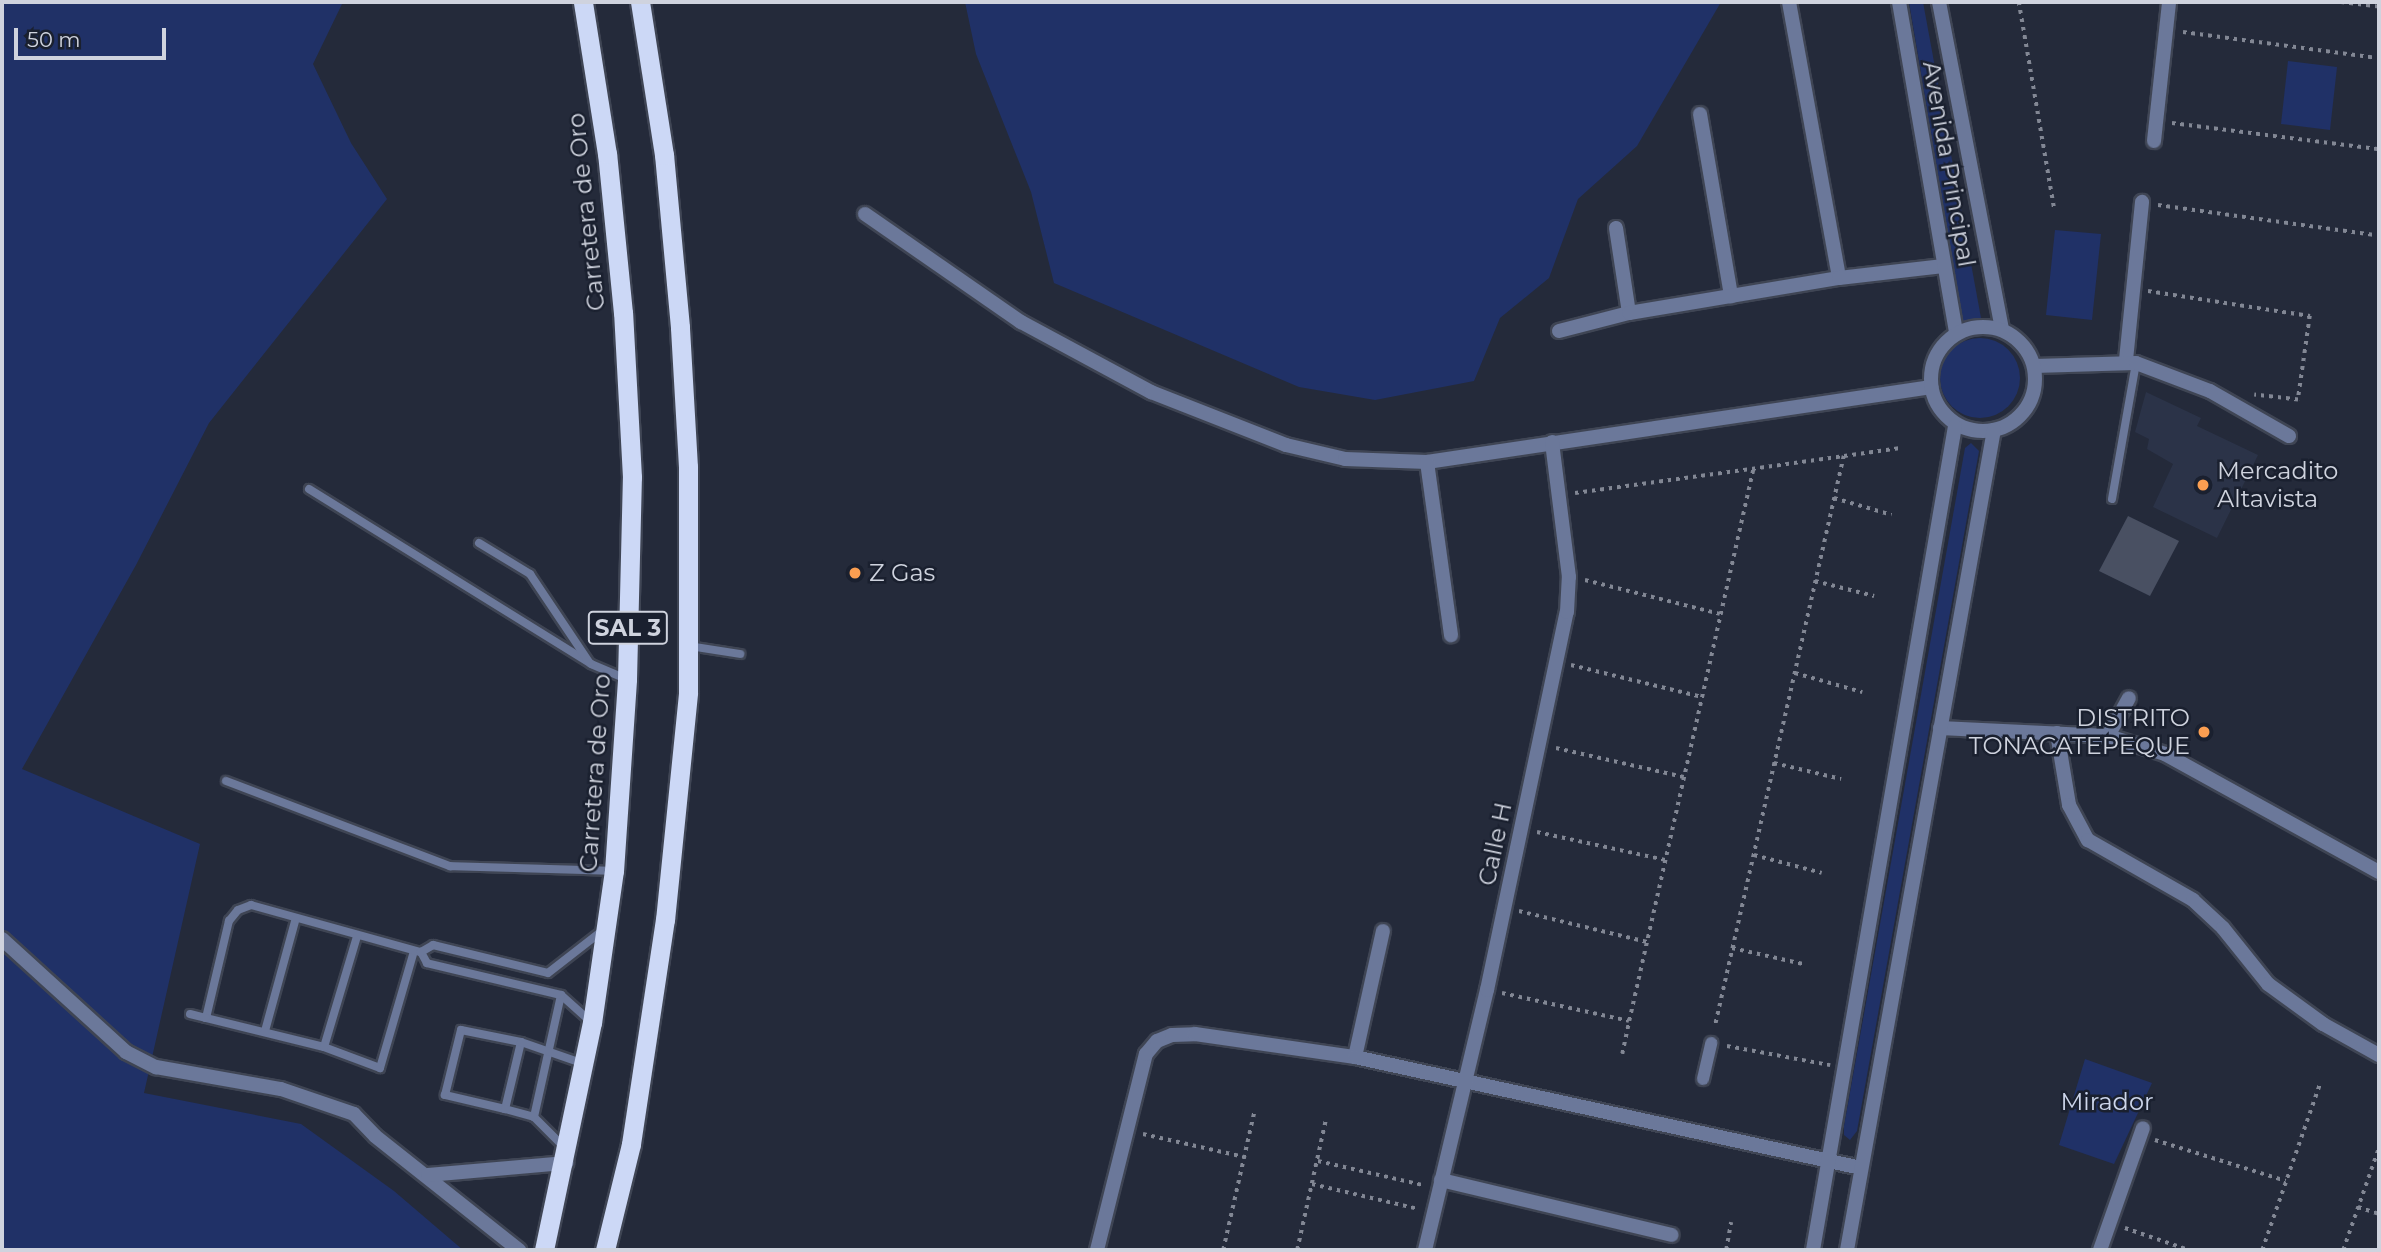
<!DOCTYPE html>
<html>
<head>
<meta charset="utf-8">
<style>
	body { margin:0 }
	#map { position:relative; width:2381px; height:1252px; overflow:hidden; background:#242a3a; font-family:Montserrat,sans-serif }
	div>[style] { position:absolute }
	.built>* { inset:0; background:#2b3348 }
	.green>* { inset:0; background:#203167 }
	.round { border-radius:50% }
	.building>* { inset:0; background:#495062 }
	.path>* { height:3.5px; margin-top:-1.75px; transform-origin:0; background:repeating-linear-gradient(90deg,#828794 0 3.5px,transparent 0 8.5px) }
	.roads { filter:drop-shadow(2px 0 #3f4554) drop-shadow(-2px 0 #3f4554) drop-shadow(0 2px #3f4554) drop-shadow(0 -2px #3f4554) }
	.service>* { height:8px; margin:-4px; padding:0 4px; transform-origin:4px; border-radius:4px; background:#6b789a }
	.pedestrian>* { height:12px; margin:-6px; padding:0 6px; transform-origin:6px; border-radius:6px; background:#6b789a }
	.minor>* { height:14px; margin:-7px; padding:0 7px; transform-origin:7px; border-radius:7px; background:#6b789a }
	.tertiary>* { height:14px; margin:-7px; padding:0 7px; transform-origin:7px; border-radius:7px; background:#6b789a }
	.tertiary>.ring { margin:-7px; padding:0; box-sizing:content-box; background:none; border:14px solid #6b789a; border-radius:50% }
	.trunk>* { height:19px; margin:-9.5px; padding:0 9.5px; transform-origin:9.5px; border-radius:9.5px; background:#ccd8f6 }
	.dots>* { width:19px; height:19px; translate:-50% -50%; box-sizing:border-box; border:4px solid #1a202f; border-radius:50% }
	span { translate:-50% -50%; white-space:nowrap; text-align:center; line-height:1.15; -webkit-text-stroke:5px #1a202f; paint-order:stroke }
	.shield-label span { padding:2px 5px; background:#1a202f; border:2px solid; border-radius:5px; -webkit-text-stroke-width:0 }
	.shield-label { font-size:23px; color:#cfd3de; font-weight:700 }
	.street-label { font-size:24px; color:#cfd3de }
	.poi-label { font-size:24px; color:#cfd3de }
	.left { translate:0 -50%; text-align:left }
	.right { translate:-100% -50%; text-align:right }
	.park-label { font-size:24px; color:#cdd6eb }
	.frame { position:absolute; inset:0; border:4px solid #cfd3de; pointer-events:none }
	.scale { position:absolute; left:14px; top:28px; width:152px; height:32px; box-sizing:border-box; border:4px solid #cfd3de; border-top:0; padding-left:9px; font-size:21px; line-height:24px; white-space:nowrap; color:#cfd3de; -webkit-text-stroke:5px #1a202f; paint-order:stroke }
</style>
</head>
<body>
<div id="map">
	<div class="built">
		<div style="clip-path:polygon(2146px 392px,2201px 418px,2197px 426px,2258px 455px,2217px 538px,2153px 507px,2173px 464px,2147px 449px,2149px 439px,2135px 432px)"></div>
	</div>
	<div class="green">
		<div style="clip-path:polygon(2px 2px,343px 2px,313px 64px,351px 143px,387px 199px,209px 423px,136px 565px,22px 769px,200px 844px,144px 1093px,301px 1124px,394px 1191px,463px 1250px,2px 1250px)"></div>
		<div style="clip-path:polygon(965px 2px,1721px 2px,1637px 146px,1578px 199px,1549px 278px,1500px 318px,1474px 381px,1375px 400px,1299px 387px,1054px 283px,1031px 192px,976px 54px)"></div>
		<div style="clip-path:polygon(1909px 2px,1923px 2px,1981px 318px,1963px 322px)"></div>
		<div style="clip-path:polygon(2288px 61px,2337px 67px,2330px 130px,2281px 124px)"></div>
		<div style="clip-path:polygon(2055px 230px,2101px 234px,2092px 320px,2046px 315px)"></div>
		<div class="round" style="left:1940px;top:338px;width:80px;height:80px"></div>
		<div style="clip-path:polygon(1971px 443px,1979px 451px,1857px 1131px,1850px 1140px,1844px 1135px,1844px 1126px,1965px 448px)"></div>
		<div style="clip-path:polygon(2085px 1059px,2152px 1083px,2114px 1164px,2059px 1145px)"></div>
	</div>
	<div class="building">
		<div style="clip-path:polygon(2128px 516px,2179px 541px,2150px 596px,2099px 571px)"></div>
	</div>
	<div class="path">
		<div style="left:2019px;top:2px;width:208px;rotate:80.3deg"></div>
		<div style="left:2341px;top:2px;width:38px;rotate:7deg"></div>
		<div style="left:2183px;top:32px;width:198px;rotate:7.6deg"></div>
		<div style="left:2172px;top:123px;width:209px;rotate:7.2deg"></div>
		<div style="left:2158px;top:205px;width:217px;rotate:7.9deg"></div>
		<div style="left:2148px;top:291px;width:164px;rotate:8.8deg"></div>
		<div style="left:2310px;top:316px;width:85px;rotate:98.1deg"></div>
		<div style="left:2298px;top:400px;width:44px;rotate:-173.5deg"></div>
		<div style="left:1844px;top:456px;width:57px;rotate:-8.1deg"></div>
		<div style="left:1575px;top:493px;width:272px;rotate:-7.8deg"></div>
		<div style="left:1844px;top:456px;width:585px;rotate:102.73deg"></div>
		<div style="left:1834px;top:498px;width:60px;rotate:16.3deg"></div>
		<div style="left:1585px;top:580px;width:139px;rotate:14.1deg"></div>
		<div style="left:1815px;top:581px;width:61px;rotate:14.3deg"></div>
		<div style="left:1571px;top:665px;width:135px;rotate:13.7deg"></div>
		<div style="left:1795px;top:673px;width:70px;rotate:15.8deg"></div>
		<div style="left:1556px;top:748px;width:131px;rotate:12.8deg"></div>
		<div style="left:1774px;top:763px;width:69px;rotate:13.4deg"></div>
		<div style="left:1537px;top:832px;width:131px;rotate:12.3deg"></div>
		<div style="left:1754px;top:855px;width:70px;rotate:14.8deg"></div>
		<div style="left:1519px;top:911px;width:132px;rotate:13.6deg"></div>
		<div style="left:1732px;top:948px;width:73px;rotate:12.7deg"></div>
		<div style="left:1502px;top:993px;width:130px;rotate:12.4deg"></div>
		<div style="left:1629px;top:1021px;width:565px;rotate:-77.32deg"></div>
		<div style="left:1727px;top:1046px;width:105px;rotate:10.5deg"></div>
		<div style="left:1622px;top:1054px;width:34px;rotate:-78deg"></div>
		<div style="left:1143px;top:1134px;width:104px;rotate:12.8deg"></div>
		<div style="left:2155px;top:1140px;width:137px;rotate:17.4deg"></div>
		<div style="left:1318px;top:1161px;width:108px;rotate:12.9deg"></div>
		<div style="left:1312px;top:1184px;width:110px;rotate:13.2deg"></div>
		<div style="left:2358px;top:1207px;width:22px;rotate:18deg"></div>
		<div style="left:2125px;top:1228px;width:68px;rotate:19deg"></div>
		<div style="left:1223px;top:1250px;width:141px;rotate:-77.3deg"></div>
		<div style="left:1297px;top:1250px;width:135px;rotate:-77.6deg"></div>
		<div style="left:1726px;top:1250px;width:28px;rotate:-80deg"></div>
		<div style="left:2262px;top:1250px;width:174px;rotate:-70.8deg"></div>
		<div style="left:2343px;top:1250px;width:109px;rotate:-70.7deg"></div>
	</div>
	<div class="roads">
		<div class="service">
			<div style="left:309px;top:489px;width:332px;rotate:31.8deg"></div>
			<div style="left:591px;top:664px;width:39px;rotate:23deg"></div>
			<div style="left:2112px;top:499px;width:138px;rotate:-80deg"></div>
			<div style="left:479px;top:543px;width:60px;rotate:31.3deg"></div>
			<div style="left:530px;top:574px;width:106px;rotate:56.2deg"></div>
			<div style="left:689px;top:646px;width:52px;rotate:8.9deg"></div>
			<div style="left:226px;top:781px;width:240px;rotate:20.8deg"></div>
			<div style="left:450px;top:866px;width:164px;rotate:1.7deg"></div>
			<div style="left:414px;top:951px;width:122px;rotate:106.2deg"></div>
			<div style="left:380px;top:1068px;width:60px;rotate:-159.4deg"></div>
			<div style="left:324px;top:1047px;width:122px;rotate:-166.2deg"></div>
			<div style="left:206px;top:1018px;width:100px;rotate:-76.7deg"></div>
			<div style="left:229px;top:921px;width:14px;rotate:-51deg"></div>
			<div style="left:238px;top:910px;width:14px;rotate:-21deg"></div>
			<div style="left:251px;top:905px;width:176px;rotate:15.5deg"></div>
			<div style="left:561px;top:995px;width:125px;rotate:102.5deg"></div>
			<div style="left:534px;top:1117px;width:44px;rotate:45deg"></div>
			<div style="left:190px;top:1014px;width:16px;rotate:14deg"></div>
			<div style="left:590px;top:1021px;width:39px;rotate:-138deg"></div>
			<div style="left:561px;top:995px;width:138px;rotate:-166.6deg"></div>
			<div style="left:427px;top:963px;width:13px;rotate:-119deg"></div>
			<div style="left:421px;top:952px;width:14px;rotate:-30deg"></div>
			<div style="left:433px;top:945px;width:118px;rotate:13.7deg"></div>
			<div style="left:548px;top:973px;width:68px;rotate:-37.9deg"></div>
			<div style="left:461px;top:1030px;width:61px;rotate:11.3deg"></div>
			<div style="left:521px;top:1042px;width:69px;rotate:103.4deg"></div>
			<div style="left:505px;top:1109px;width:62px;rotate:-166.9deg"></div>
			<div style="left:445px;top:1095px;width:67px;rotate:-76.2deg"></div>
			<div style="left:265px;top:1031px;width:117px;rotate:-74.7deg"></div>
			<div style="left:521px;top:1042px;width:67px;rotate:19.2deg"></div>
			<div style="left:324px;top:1047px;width:116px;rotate:-73.4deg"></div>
			<div style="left:505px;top:1109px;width:30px;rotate:15deg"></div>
		</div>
		<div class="pedestrian">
			<div style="left:1703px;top:1079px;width:37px;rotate:-77deg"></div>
		</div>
		<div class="minor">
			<div style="left:1789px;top:2px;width:280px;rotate:79.7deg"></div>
			<div style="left:1700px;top:114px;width:185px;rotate:80.3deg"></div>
			<div style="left:2154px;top:141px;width:140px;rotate:-83.8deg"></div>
			<div style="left:865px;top:214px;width:190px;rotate:34.7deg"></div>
			<div style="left:1021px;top:322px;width:148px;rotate:28.3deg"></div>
			<div style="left:1151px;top:392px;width:145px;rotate:21.4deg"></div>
			<div style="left:1286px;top:445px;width:61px;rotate:13.3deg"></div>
			<div style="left:1345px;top:459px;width:82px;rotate:2.1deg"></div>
			<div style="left:1427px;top:462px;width:510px;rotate:-8.46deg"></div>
			<div style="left:1616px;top:228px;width:86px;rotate:81.3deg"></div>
			<div style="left:1559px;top:331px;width:72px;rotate:-14.4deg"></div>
			<div style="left:1629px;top:313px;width:213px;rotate:-9.5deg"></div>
			<div style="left:1839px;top:278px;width:105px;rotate:-6.6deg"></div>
			<div style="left:2126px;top:360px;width:159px;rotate:-84.2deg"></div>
			<div style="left:2034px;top:366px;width:102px;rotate:-1.7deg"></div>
			<div style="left:2136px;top:363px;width:79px;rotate:20.7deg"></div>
			<div style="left:2210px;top:391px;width:91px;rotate:29.7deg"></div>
			<div style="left:1427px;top:462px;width:175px;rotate:82.1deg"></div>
			<div style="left:1940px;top:728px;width:168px;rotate:2.7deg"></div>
			<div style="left:2108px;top:736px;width:60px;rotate:17.5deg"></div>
			<div style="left:2165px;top:754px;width:244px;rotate:28.9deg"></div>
			<div style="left:2057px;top:733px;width:73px;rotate:80.5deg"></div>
			<div style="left:2069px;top:805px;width:40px;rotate:62deg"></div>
			<div style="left:2088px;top:840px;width:121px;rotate:29.7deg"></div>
			<div style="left:2193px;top:900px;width:41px;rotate:43deg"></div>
			<div style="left:2223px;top:928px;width:72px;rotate:51.2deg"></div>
			<div style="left:2268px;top:984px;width:68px;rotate:36deg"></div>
			<div style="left:2323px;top:1024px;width:64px;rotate:29deg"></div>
			<div style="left:2108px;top:736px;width:43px;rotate:-61.1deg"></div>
			<div style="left:2px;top:939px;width:168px;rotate:42.3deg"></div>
			<div style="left:126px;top:1052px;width:34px;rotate:27deg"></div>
			<div style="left:156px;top:1067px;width:127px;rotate:10deg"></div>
			<div style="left:281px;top:1089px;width:77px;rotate:18.9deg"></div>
			<div style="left:354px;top:1114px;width:30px;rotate:46deg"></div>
			<div style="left:375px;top:1136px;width:184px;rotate:38.4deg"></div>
			<div style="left:1355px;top:1057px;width:129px;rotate:-77.5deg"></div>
			<div style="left:428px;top:1175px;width:139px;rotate:-5deg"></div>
			<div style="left:1441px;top:1180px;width:237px;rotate:13.4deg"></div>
			<div style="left:1097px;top:1250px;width:202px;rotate:-76deg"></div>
			<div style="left:1146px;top:1054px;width:17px;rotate:-50deg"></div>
			<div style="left:1157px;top:1041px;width:16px;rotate:-22deg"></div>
			<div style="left:1172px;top:1035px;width:23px;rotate:-2deg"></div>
			<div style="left:1195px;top:1034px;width:162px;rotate:8.2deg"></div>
			<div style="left:1355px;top:1057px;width:518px;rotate:12.37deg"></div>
			<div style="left:1425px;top:1250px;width:267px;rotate:-76.6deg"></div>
			<div style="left:1487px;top:990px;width:386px;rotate:-78.1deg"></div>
			<div style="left:1567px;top:612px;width:35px;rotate:-87deg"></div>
			<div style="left:1569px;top:577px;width:136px;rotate:-97.2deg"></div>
			<div style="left:2100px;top:1250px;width:129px;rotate:-70.6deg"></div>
		</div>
		<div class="tertiary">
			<div style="left:1899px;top:2px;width:336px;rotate:80.2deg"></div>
			<div style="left:1939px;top:2px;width:333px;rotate:79.1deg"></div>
			<div class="ring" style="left:1931px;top:327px;width:90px;height:90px"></div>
			<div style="left:1813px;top:1250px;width:836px;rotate:-80.22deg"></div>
			<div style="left:1847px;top:1250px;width:833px;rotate:-79.84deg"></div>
		</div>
		<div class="trunk">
			<div style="left:544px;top:1250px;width:232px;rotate:-78.1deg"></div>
			<div style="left:592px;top:1023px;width:154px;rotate:-81.8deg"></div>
			<div style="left:614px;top:871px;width:192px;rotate:-86.1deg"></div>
			<div style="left:627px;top:679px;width:202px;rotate:-88.6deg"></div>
			<div style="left:632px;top:477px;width:164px;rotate:-93.1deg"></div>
			<div style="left:623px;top:313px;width:160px;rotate:-95.7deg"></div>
			<div style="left:607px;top:154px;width:154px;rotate:-99deg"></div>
			<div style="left:605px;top:1250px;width:109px;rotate:-76.2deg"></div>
			<div style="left:631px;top:1144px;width:227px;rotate:-81.4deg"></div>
			<div style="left:665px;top:920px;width:229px;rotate:-84.2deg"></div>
			<div style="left:688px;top:692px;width:225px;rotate:-90deg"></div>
			<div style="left:688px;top:467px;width:140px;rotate:-93.3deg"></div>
			<div style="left:680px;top:327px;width:173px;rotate:-95.3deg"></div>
			<div style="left:664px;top:155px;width:155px;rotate:-98.9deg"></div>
		</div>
	</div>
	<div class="dots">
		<div style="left:2203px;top:485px;background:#fb9e51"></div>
		<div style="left:855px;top:573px;background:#fb9e51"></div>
		<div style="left:2204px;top:732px;background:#fb9e51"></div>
	</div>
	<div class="shield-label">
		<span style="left:628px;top:628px">SAL 3</span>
	</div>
	<div class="street-label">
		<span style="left:1949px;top:164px;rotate:80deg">Avenida Principal</span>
		<span style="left:586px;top:212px;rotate:-96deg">Carretera de Oro</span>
		<span style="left:595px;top:773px;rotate:-86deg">Carretera de Oro</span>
		<span style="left:1495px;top:844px;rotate:-78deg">Calle H</span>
	</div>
	<div class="poi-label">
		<span class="left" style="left:2217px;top:485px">Mercadito<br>Altavista</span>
		<span class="left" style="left:869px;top:573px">Z Gas</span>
		<span class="right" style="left:2190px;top:732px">DISTRITO<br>TONACATEPEQUE</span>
	</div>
	<div class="park-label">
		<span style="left:2107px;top:1102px">Mirador</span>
	</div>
	<div class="frame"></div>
	<div class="scale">50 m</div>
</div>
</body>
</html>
